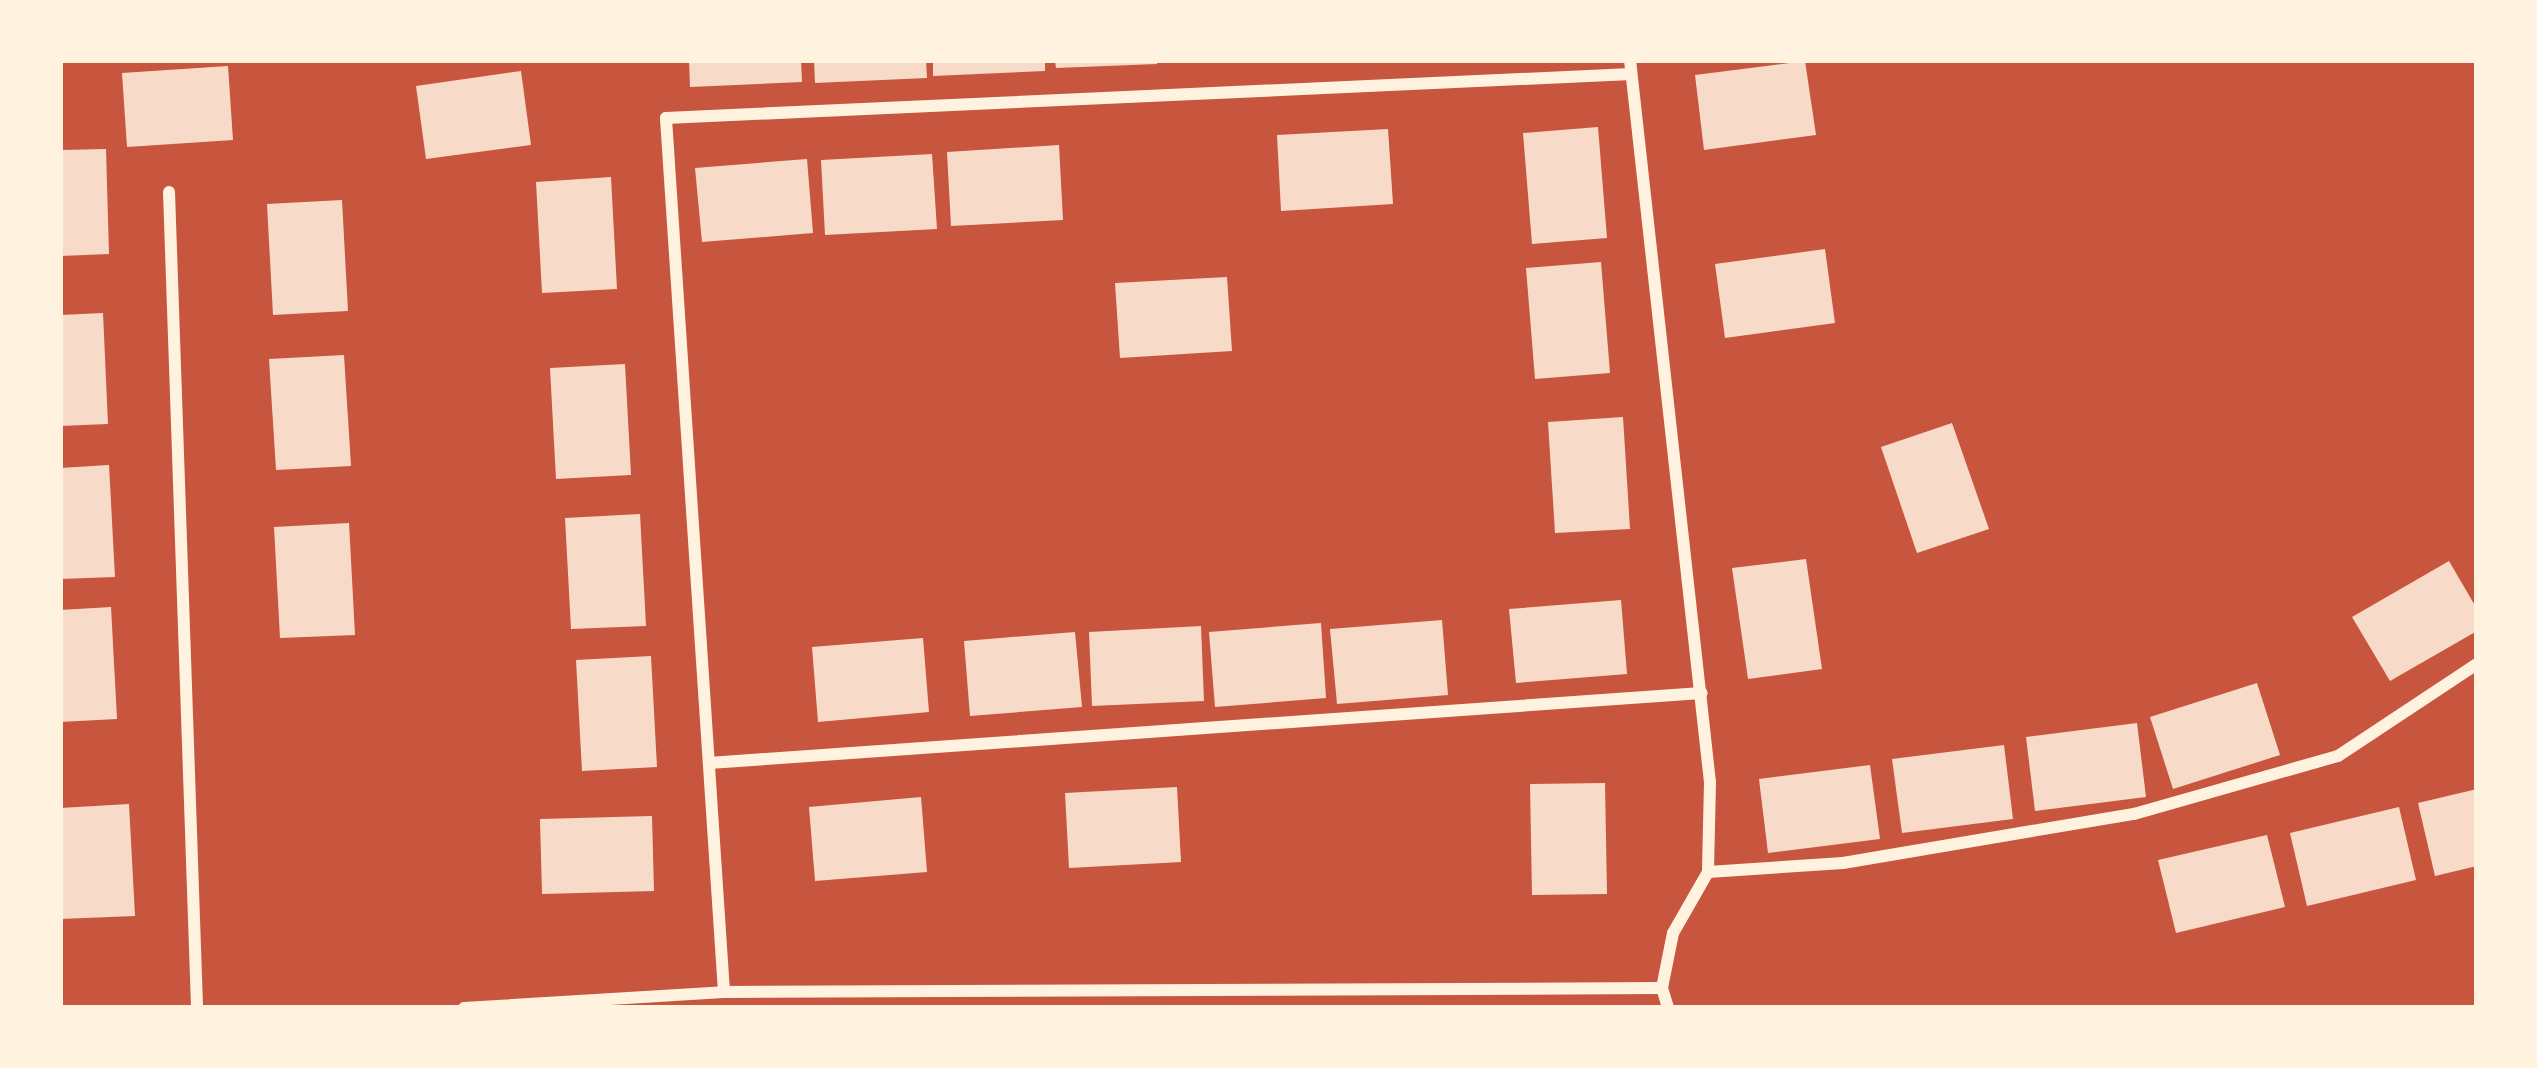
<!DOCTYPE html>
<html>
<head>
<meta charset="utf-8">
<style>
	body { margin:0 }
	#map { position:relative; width:2537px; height:1068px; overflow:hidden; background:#c8553d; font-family:"DM Sans",sans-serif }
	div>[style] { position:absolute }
	.building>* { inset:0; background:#f7dbc8 }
	.minor>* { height:12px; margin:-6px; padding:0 6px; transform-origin:6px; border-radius:6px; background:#fff3e0 }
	span { translate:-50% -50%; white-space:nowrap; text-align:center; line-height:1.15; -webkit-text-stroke:12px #fff3e0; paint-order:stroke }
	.frame { position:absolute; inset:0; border:63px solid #fff3e0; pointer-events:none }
</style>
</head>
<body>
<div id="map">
	<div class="building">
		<div style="clip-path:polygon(689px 60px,801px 60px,802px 82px,690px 87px)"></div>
		<div style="clip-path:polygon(814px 60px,926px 60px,927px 78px,815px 83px)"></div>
		<div style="clip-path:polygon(933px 60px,1045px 60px,1045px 71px,933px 76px)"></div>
		<div style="clip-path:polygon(1055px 60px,1157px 60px,1157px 64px,1056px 68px)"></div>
		<div style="clip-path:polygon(1805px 61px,1816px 135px,1704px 150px,1695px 75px)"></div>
		<div style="clip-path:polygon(228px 66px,233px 140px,127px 147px,122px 73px)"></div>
		<div style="clip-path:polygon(521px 71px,531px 145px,426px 159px,416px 86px)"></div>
		<div style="clip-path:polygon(1598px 127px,1607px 238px,1532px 244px,1523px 133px)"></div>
		<div style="clip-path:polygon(1388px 129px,1393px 204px,1281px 211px,1277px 135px)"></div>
		<div style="clip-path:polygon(1059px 145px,1063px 220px,951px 226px,947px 152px)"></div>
		<div style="clip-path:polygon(106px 149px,109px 254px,60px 256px,60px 150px)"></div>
		<div style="clip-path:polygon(932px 154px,937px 229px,825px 235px,821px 160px)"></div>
		<div style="clip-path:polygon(807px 159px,813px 233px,702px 242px,695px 168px)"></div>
		<div style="clip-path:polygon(611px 177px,617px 289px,542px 293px,536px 182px)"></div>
		<div style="clip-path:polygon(342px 200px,348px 311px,273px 315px,267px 204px)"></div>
		<div style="clip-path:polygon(1825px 249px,1835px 323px,1725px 338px,1715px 264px)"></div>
		<div style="clip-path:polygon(1601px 262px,1610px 373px,1535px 379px,1526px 268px)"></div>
		<div style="clip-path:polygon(1227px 277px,1232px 351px,1120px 358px,1115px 283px)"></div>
		<div style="clip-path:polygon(103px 313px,108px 424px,60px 426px,60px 315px)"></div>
		<div style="clip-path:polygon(344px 355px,351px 466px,276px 470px,269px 359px)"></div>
		<div style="clip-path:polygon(625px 364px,631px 475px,556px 479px,550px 368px)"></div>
		<div style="clip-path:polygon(1623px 417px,1630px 529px,1555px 533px,1548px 422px)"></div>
		<div style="clip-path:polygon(1952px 423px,1989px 529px,1917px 553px,1881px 447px)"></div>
		<div style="clip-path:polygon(109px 465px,115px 577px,60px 579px,60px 468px)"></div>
		<div style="clip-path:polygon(640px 514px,646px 626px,571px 629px,565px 518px)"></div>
		<div style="clip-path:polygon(349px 523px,355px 635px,280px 638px,274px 527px)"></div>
		<div style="clip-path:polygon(1806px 559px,1822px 669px,1748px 679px,1732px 568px)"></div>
		<div style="clip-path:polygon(2449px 561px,2477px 609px,2477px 631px,2390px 681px,2352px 617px)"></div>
		<div style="clip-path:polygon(1621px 600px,1627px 674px,1516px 683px,1509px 609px)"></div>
		<div style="clip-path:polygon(111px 607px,117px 719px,60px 722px,60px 610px)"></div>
		<div style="clip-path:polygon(1442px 620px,1448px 695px,1337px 704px,1330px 629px)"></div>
		<div style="clip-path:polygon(1321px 623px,1326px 698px,1215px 707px,1209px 632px)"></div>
		<div style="clip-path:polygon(1201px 626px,1204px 701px,1092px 706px,1089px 632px)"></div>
		<div style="clip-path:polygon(1075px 632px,1082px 707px,970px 716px,964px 641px)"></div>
		<div style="clip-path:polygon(923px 638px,929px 712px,818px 722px,812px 647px)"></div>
		<div style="clip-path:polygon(651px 656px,657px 767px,582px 771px,576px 660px)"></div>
		<div style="clip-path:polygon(2257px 683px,2280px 755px,2173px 789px,2150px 717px)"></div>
		<div style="clip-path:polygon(2137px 723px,2146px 797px,2035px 811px,2026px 737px)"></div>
		<div style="clip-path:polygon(2004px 745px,2013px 819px,1902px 833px,1892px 759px)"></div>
		<div style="clip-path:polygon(1870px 765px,1880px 839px,1768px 853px,1759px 779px)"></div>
		<div style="clip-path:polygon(1605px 783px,1607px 894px,1532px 895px,1530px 784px)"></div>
		<div style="clip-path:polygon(1177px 787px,1181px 862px,1069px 868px,1065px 793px)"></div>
		<div style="clip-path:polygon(2477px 789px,2477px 866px,2435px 876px,2418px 803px)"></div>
		<div style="clip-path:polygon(921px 797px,927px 872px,815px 881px,809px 807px)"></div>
		<div style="clip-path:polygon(129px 804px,135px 916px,60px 919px,60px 808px)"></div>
		<div style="clip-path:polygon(2399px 807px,2416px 880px,2307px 906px,2290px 833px)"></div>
		<div style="clip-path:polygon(652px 816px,654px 891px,542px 894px,540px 819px)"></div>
		<div style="clip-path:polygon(2267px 835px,2285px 907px,2176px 933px,2158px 860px)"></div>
	</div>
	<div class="minor">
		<div style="left:1630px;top:60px;width:726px;rotate:83.68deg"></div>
		<div style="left:1710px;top:782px;width:90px;rotate:91.3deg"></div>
		<div style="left:1708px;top:872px;width:70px;rotate:119.8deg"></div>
		<div style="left:1673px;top:933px;width:56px;rotate:101.3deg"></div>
		<div style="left:1662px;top:988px;width:21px;rotate:73deg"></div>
		<div style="left:169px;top:192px;width:816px;rotate:88.03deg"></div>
		<div style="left:709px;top:763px;width:995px;rotate:-4.03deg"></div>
		<div style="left:1708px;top:872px;width:135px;rotate:-3.8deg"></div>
		<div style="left:1843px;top:863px;width:295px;rotate:-9.6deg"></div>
		<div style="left:2134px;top:814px;width:212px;rotate:-15.9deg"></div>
		<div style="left:2338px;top:756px;width:167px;rotate:-33.5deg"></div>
		<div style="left:724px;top:992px;width:876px;rotate:-93.8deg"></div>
		<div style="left:666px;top:118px;width:966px;rotate:-2.61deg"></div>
		<div style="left:464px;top:1008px;width:260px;rotate:-3.5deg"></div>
		<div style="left:724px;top:992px;width:938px;rotate:-0.24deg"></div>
	</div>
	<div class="frame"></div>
</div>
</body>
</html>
